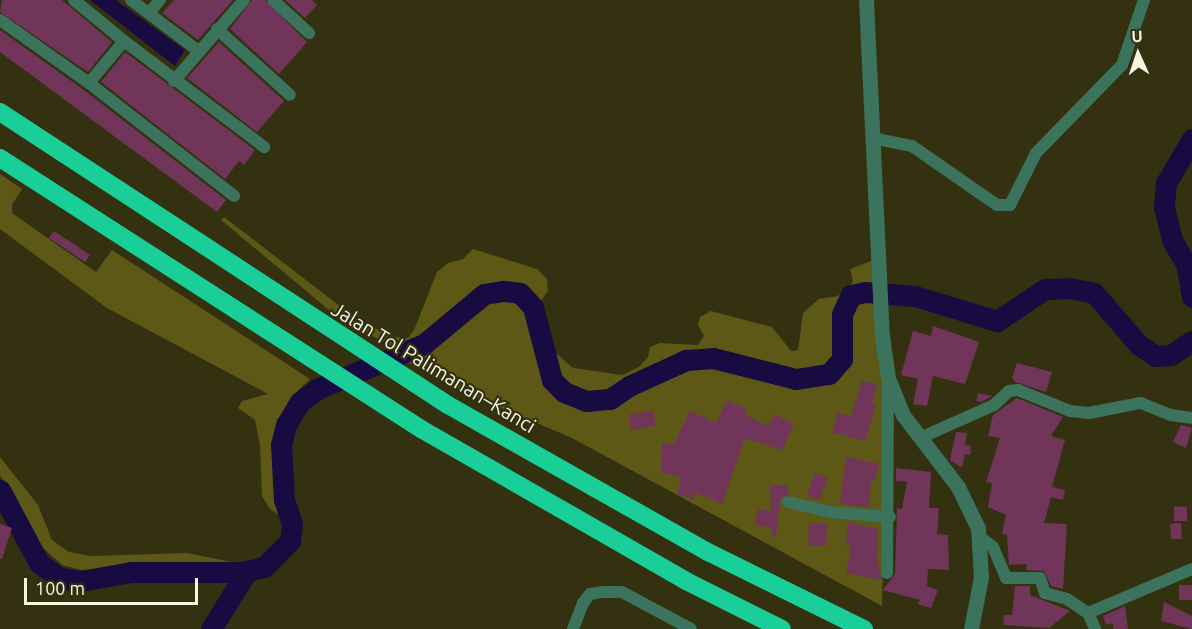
<!DOCTYPE html>
<html>
<head>
<meta charset="utf-8">
<style>
	body { margin:0 }
	#map { position:relative; width:1192px; height:629px; overflow:hidden; background:#333110; font-family:Ubuntu,sans-serif }
	div>[style] { position:absolute }
	.green>* { inset:0; background:#5d5815 }
	.water>* { inset:0; background:#170b42 }
	.river>* { height:21px; margin:-10.5px; padding:0 10.5px; transform-origin:10.5px; border-radius:10.5px; background:#170b42 }
	.building>* { inset:0; background:#71355a }
	.minor>* { height:12px; margin:-6px; padding:0 6px; transform-origin:6px; border-radius:6px; background:#3b735c }
	.tertiary>* { height:15px; margin:-7.5px; padding:0 7.5px; transform-origin:7.5px; border-radius:7.5px; background:#3b735c }
	.motorway>* { height:18px; margin:-9px; padding:0 9px; transform-origin:9px; border-radius:9px; background:#19cf97 }
	span { translate:-50% -50%; white-space:nowrap; text-align:center; line-height:1.15; -webkit-text-stroke:4.5px #333110; paint-order:stroke }
	.street-label { font-size:20px; color:#f6f5e2 }
	.north { position:absolute; left:1108px; top:24px; width:60px; height:60px; -webkit-text-stroke:4px #333110; paint-order:stroke; rotate:357deg; font-size:16px; font-weight:700; line-height:24px; text-align:center; color:#f6f5e2 }
	.north::after { content:''; display:block; margin:auto; width:21px; height:27px; background:#f6f5e2; clip-path:polygon(50% 0,100% 100%,50% 72%,0 100%) }
	.scale { position:absolute; left:24px; top:578px; width:174px; height:27px; box-sizing:border-box; border:3px solid #f6f5e2; border-top:0; padding-left:8px; font-size:18px; line-height:21px; white-space:nowrap; color:#f6f5e2; -webkit-text-stroke:4px #333110; paint-order:stroke }
</style>
</head>
<body>
<div id="map">
	<div class="green">
		<div style="clip-path:polygon(0 174px,22px 189px,12px 205px,12px 213px,96px 272px,112px 250px,310px 379px,290px 398px,277px 428px,274px 461px,282px 517px,270px 509px,262px 496px,260px 445px,255px 420px,238px 408px,242px 401px,268px 394px,107px 308px,0 229px)"></div>
		<div style="clip-path:polygon(224px 217px,358px 320px,394px 337px,408px 338px,414px 330px,437px 272px,448px 263px,463px 259px,473px 249px,537px 269px,547px 279px,548px 291px,538px 305px,522px 288px,504px 285px,482px 289px,421px 339px,394px 348px,335px 315px,221px 220px)"></div>
		<div style="clip-path:polygon(876px 259px,877px 281px,847px 291px,837px 313px,837px 357px,827px 369px,796px 374px,714px 353px,684px 355px,627px 381px,608px 394px,587px 396px,567px 388px,553px 367px,550px 348px,573px 368px,622px 375px,639px 367px,648px 357px,650px 347px,660px 343px,698px 345px,704px 336px,698px 325px,700px 317px,711px 311px,772px 327px,791px 351px,798px 350px,803px 313px,819px 299px,838px 296px,853px 282px,850px 269px)"></div>
		<div style="clip-path:polygon(504px 296px,517px 298px,528px 310px,548px 383px,561px 397px,585px 406px,612px 404px,632px 390px,687px 365px,713px 363px,796px 384px,832px 378px,847px 361px,847px 315px,855px 300px,873px 299px,886px 409px,882px 606px,572px 438px,466px 393px,405px 361px,487px 299px)"></div>
		<div style="clip-path:polygon(0 457px,38px 505px,52px 540px,69px 552px,90px 556px,187px 553px,231px 562px,82px 570px,62px 565px,39px 544px,15px 495px,0 476px)"></div>
	</div>
	<div class="water">
		<div style="clip-path:polygon(90px 0,116px 0,185px 50px,175px 66px)"></div>
	</div>
	<div class="river">
		<div style="left:1192px;top:139px;width:51px;rotate:120.6deg"></div>
		<div style="left:1166px;top:183px;width:24px;rotate:95deg"></div>
		<div style="left:1164px;top:207px;width:34px;rotate:76deg"></div>
		<div style="left:1172px;top:240px;width:30px;rotate:60deg"></div>
		<div style="left:1187px;top:266px;width:31px;rotate:81deg"></div>
		<div style="left:0;top:490px;width:83px;rotate:61.9deg"></div>
		<div style="left:39px;top:563px;width:26px;rotate:36deg"></div>
		<div style="left:60px;top:578px;width:21px;rotate:8deg"></div>
		<div style="left:81px;top:581px;width:51px;rotate:-10.2deg"></div>
		<div style="left:131px;top:572px;width:110px"></div>
		<div style="left:241px;top:572px;width:24px;rotate:-12deg"></div>
		<div style="left:264px;top:567px;width:37px;rotate:-45deg"></div>
		<div style="left:290px;top:541px;width:17px;rotate:-83deg"></div>
		<div style="left:292px;top:524px;width:25px;rotate:-108deg"></div>
		<div style="left:284px;top:500px;width:55px;rotate:-93.1deg"></div>
		<div style="left:281px;top:445px;width:21px;rotate:-76deg"></div>
		<div style="left:286px;top:425px;width:27px;rotate:-59deg"></div>
		<div style="left:300px;top:402px;width:21px;rotate:-37deg"></div>
		<div style="left:317px;top:389px;width:116px;rotate:-22.8deg"></div>
		<div style="left:424px;top:344px;width:78px;rotate:-39.8deg"></div>
		<div style="left:484px;top:294px;width:20px;rotate:-9deg"></div>
		<div style="left:504px;top:291px;width:16px;rotate:7deg"></div>
		<div style="left:520px;top:293px;width:19px;rotate:47deg"></div>
		<div style="left:533px;top:307px;width:75px;rotate:75.4deg"></div>
		<div style="left:552px;top:380px;width:17px;rotate:45deg"></div>
		<div style="left:564px;top:392px;width:24px;rotate:22deg"></div>
		<div style="left:586px;top:401px;width:24px;rotate:-5deg"></div>
		<div style="left:610px;top:399px;width:23px;rotate:-34deg"></div>
		<div style="left:629px;top:386px;width:63px;rotate:-24.5deg"></div>
		<div style="left:686px;top:360px;width:27px;rotate:-4deg"></div>
		<div style="left:713px;top:358px;width:86px;rotate:14.2deg"></div>
		<div style="left:796px;top:379px;width:33px;rotate:-9deg"></div>
		<div style="left:829px;top:374px;width:20px;rotate:-49deg"></div>
		<div style="left:842px;top:359px;width:45px;rotate:-90deg"></div>
		<div style="left:842px;top:314px;width:21px;rotate:-65deg"></div>
		<div style="left:851px;top:295px;width:14px;rotate:-12deg"></div>
		<div style="left:865px;top:292px;width:50px;rotate:4.6deg"></div>
		<div style="left:915px;top:296px;width:86px;rotate:17deg"></div>
		<div style="left:997px;top:321px;width:58px;rotate:-33.7deg"></div>
		<div style="left:1045px;top:289px;width:24px;rotate:-2deg"></div>
		<div style="left:1069px;top:288px;width:25px;rotate:11deg"></div>
		<div style="left:1094px;top:293px;width:69px;rotate:49.1deg"></div>
		<div style="left:1139px;top:345px;width:20px;rotate:33deg"></div>
		<div style="left:1156px;top:356px;width:15px;rotate:-4deg"></div>
		<div style="left:1171px;top:355px;width:25px;rotate:-34deg"></div>
		<div style="left:211px;top:629px;width:68px;rotate:-58.2deg"></div>
	</div>
	<div class="building">
		<div style="clip-path:polygon(2px 0,62px 0,112px 42px,88px 72px,0 12px)"></div>
		<div style="clip-path:polygon(174px 0,233px 0,198px 40px,162px 13px)"></div>
		<div style="clip-path:polygon(252px 0,265px 0,307px 42px,279px 74px,230px 29px)"></div>
		<div style="clip-path:polygon(285px 0,312px 0,317px 5px,305px 18px)"></div>
		<div style="clip-path:polygon(0 30px,84px 90px,226px 200px,217px 212px,0 52px)"></div>
		<div style="clip-path:polygon(219px 42px,284px 101px,257px 132px,187px 78px)"></div>
		<div style="clip-path:polygon(125px 52px,255px 150px,244px 165px,239px 161px,225px 179px,101px 82px)"></div>
		<div style="clip-path:polygon(54px 231px,90px 255px,85px 262px,49px 238px)"></div>
		<div style="clip-path:polygon(933px 326px,979px 342px,965px 384px,933px 376px,927px 406px,913px 404px,918px 379px,901px 375px,913px 331px,931px 336px)"></div>
		<div style="clip-path:polygon(1017px 363px,1052px 372px,1046px 392px,1015px 382px,1012px 378px)"></div>
		<div style="clip-path:polygon(862px 381px,877px 384px,872px 404px,876px 405px,865px 441px,846px 436px,846px 430px,843px 436px,832px 432px,838px 412px,851px 417px)"></div>
		<div style="clip-path:polygon(978px 393px,992px 396px,981px 402px,976px 401px)"></div>
		<div style="clip-path:polygon(1017px 398px,1063px 417px,1051px 436px,1065px 440px,1052px 487px,1065px 490px,1063px 500px,1051px 497px,1044px 523px,1067px 524px,1063px 589px,1051px 586px,1044px 571px,1026px 570px,1027px 564px,1009px 565px,1007px 535px,1002px 534px,1006px 515px,988px 507px,992px 483px,986px 482px,1000px 438px,988px 436px,993px 415px)"></div>
		<div style="clip-path:polygon(727px 400px,748px 410px,745px 415px,768px 426px,774px 414px,794px 424px,782px 450px,745px 438px,722px 504px,695px 492px,694px 499px,677px 495px,681px 477px,661px 473px,662px 443px,673px 445px,690px 411px,716px 423px)"></div>
		<div style="clip-path:polygon(653px 411px,656px 426px,631px 430px,629px 414px)"></div>
		<div style="clip-path:polygon(1181px 425px,1192px 428px,1186px 448px,1173px 442px)"></div>
		<div style="clip-path:polygon(956px 432px,967px 433px,965px 445px,971px 446px,970px 455px,965px 454px,962px 468px,950px 460px)"></div>
		<div style="clip-path:polygon(846px 456px,879px 464px,874px 481px,871px 480px,869px 507px,840px 504px)"></div>
		<div style="clip-path:polygon(896px 468px,931px 472px,929px 508px,939px 508px,937px 534px,948px 535px,949px 570px,928px 569px,927px 586px,938px 590px,931px 608px,918px 604px,920px 600px,883px 590px,895px 574px,897px 508px,902px 509px,907px 482px,896px 481px)"></div>
		<div style="clip-path:polygon(815px 473px,828px 478px,819px 500px,807px 496px)"></div>
		<div style="clip-path:polygon(770px 485px,788px 485px,788px 494px,780px 500px,776px 537px,772px 537px,772px 528px,755px 525px,758px 509px,771px 511px)"></div>
		<div style="clip-path:polygon(1174px 506px,1187px 507px,1187px 521px,1174px 521px)"></div>
		<div style="clip-path:polygon(848px 522px,878px 529px,877px 558px,882px 580px,846px 573px,851px 546px,846px 546px)"></div>
		<div style="clip-path:polygon(809px 523px,827px 524px,826px 546px,808px 545px)"></div>
		<div style="clip-path:polygon(1181px 523px,1182px 539px,1171px 539px,1170px 524px)"></div>
		<div style="clip-path:polygon(0 524px,12px 528px,2px 559px,0 559px)"></div>
		<div style="clip-path:polygon(1179px 585px,1192px 585px,1192px 600px,1179px 600px)"></div>
		<div style="clip-path:polygon(1015px 586px,1030px 586px,1030px 595px,1070px 611px,1049px 628px,1003px 625px,1004px 615px,1012px 615px)"></div>
		<div style="clip-path:polygon(1164px 602px,1192px 616px,1192px 629px,1161px 621px)"></div>
		<div style="clip-path:polygon(1125px 606px,1128px 629px,1113px 629px,1113px 623px,1106px 625px,1103px 616px)"></div>
	</div>
	<div class="minor">
		<div style="left:74px;top:0;width:65px;rotate:39.4deg"></div>
		<div style="left:124px;top:41px;width:55px;rotate:129.8deg"></div>
		<div style="left:89px;top:83px;width:184px;rotate:37.9deg"></div>
		<div style="left:131px;top:0;width:83px;rotate:37.1deg"></div>
		<div style="left:273px;top:0;width:49px;rotate:42.5deg"></div>
		<div style="left:149px;top:13px;width:17px;rotate:-50deg"></div>
		<div style="left:0;top:20px;width:109px;rotate:35.3deg"></div>
		<div style="left:217px;top:29px;width:98px;rotate:42.1deg"></div>
		<div style="left:124px;top:41px;width:176px;rotate:37.1deg"></div>
		<div style="left:174px;top:81px;width:107px;rotate:-49.2deg"></div>
		<div style="left:872px;top:138px;width:41px;rotate:11.3deg"></div>
		<div style="left:912px;top:146px;width:103px;rotate:34.8deg"></div>
		<div style="left:997px;top:205px;width:13px"></div>
		<div style="left:1010px;top:205px;width:58px;rotate:-63.4deg"></div>
		<div style="left:1036px;top:153px;width:123px;rotate:-45.7deg"></div>
		<div style="left:1122px;top:65px;width:69px;rotate:-71.3deg"></div>
		<div style="left:920px;top:438px;width:81px;rotate:-24deg"></div>
		<div style="left:994px;top:405px;width:21px;rotate:-43deg"></div>
		<div style="left:1009px;top:391px;width:9px;rotate:-6deg"></div>
		<div style="left:1018px;top:390px;width:56px;rotate:22deg"></div>
		<div style="left:1070px;top:411px;width:19px;rotate:6deg"></div>
		<div style="left:1089px;top:413px;width:53px;rotate:-10.9deg"></div>
		<div style="left:1141px;top:403px;width:32px;rotate:22deg"></div>
		<div style="left:1171px;top:415px;width:21px;rotate:8deg"></div>
		<div style="left:788px;top:502px;width:44px;rotate:13.1deg"></div>
		<div style="left:831px;top:512px;width:59px;rotate:4.8deg"></div>
		<div style="left:980px;top:537px;width:16px;rotate:38deg"></div>
		<div style="left:993px;top:547px;width:34px;rotate:67deg"></div>
		<div style="left:1006px;top:578px;width:34px"></div>
		<div style="left:1040px;top:578px;width:16px;rotate:72deg"></div>
		<div style="left:1045px;top:593px;width:23px;rotate:15deg"></div>
		<div style="left:1067px;top:599px;width:25px;rotate:34deg"></div>
		<div style="left:1088px;top:613px;width:17px;rotate:66deg"></div>
		<div style="left:887px;top:573px;width:191px;rotate:-89.7deg"></div>
		<div style="left:1088px;top:613px;width:113px;rotate:-22.9deg"></div>
		<div style="left:573px;top:629px;width:28px;rotate:-69deg"></div>
		<div style="left:583px;top:603px;width:11px;rotate:-52deg"></div>
		<div style="left:590px;top:594px;width:12px;rotate:-9deg"></div>
		<div style="left:602px;top:592px;width:20px"></div>
		<div style="left:622px;top:592px;width:78px;rotate:28.2deg"></div>
	</div>
	<div class="tertiary">
		<div style="left:866px;top:0;width:336px;rotate:87.3deg"></div>
		<div style="left:882px;top:336px;width:42px;rotate:81.9deg"></div>
		<div style="left:888px;top:378px;width:40px;rotate:68deg"></div>
		<div style="left:903px;top:415px;width:91px;rotate:52.6deg"></div>
		<div style="left:958px;top:487px;width:46px;rotate:64deg"></div>
		<div style="left:978px;top:528px;width:49px;rotate:86.5deg"></div>
		<div style="left:981px;top:577px;width:53px;rotate:100.9deg"></div>
	</div>
	<div class="motorway">
		<div style="left:0;top:112px;width:535px;rotate:33.19deg"></div>
		<div style="left:448px;top:405px;width:299px;rotate:29.5deg"></div>
		<div style="left:708px;top:552px;width:174px;rotate:26.3deg"></div>
		<div style="left:0;top:158px;width:501px;rotate:32.77deg"></div>
		<div style="left:421px;top:429px;width:305px;rotate:29.8deg"></div>
		<div style="left:686px;top:581px;width:107px;rotate:26.6deg"></div>
	</div>
	<div class="street-label">
		<span style="left:434px;top:367px;rotate:31deg">Jalan Tol Palimanan–Kanci</span>
	</div>
	<div class="north">U</div>
	<div class="scale">100 m</div>
</div>
</body>
</html>
